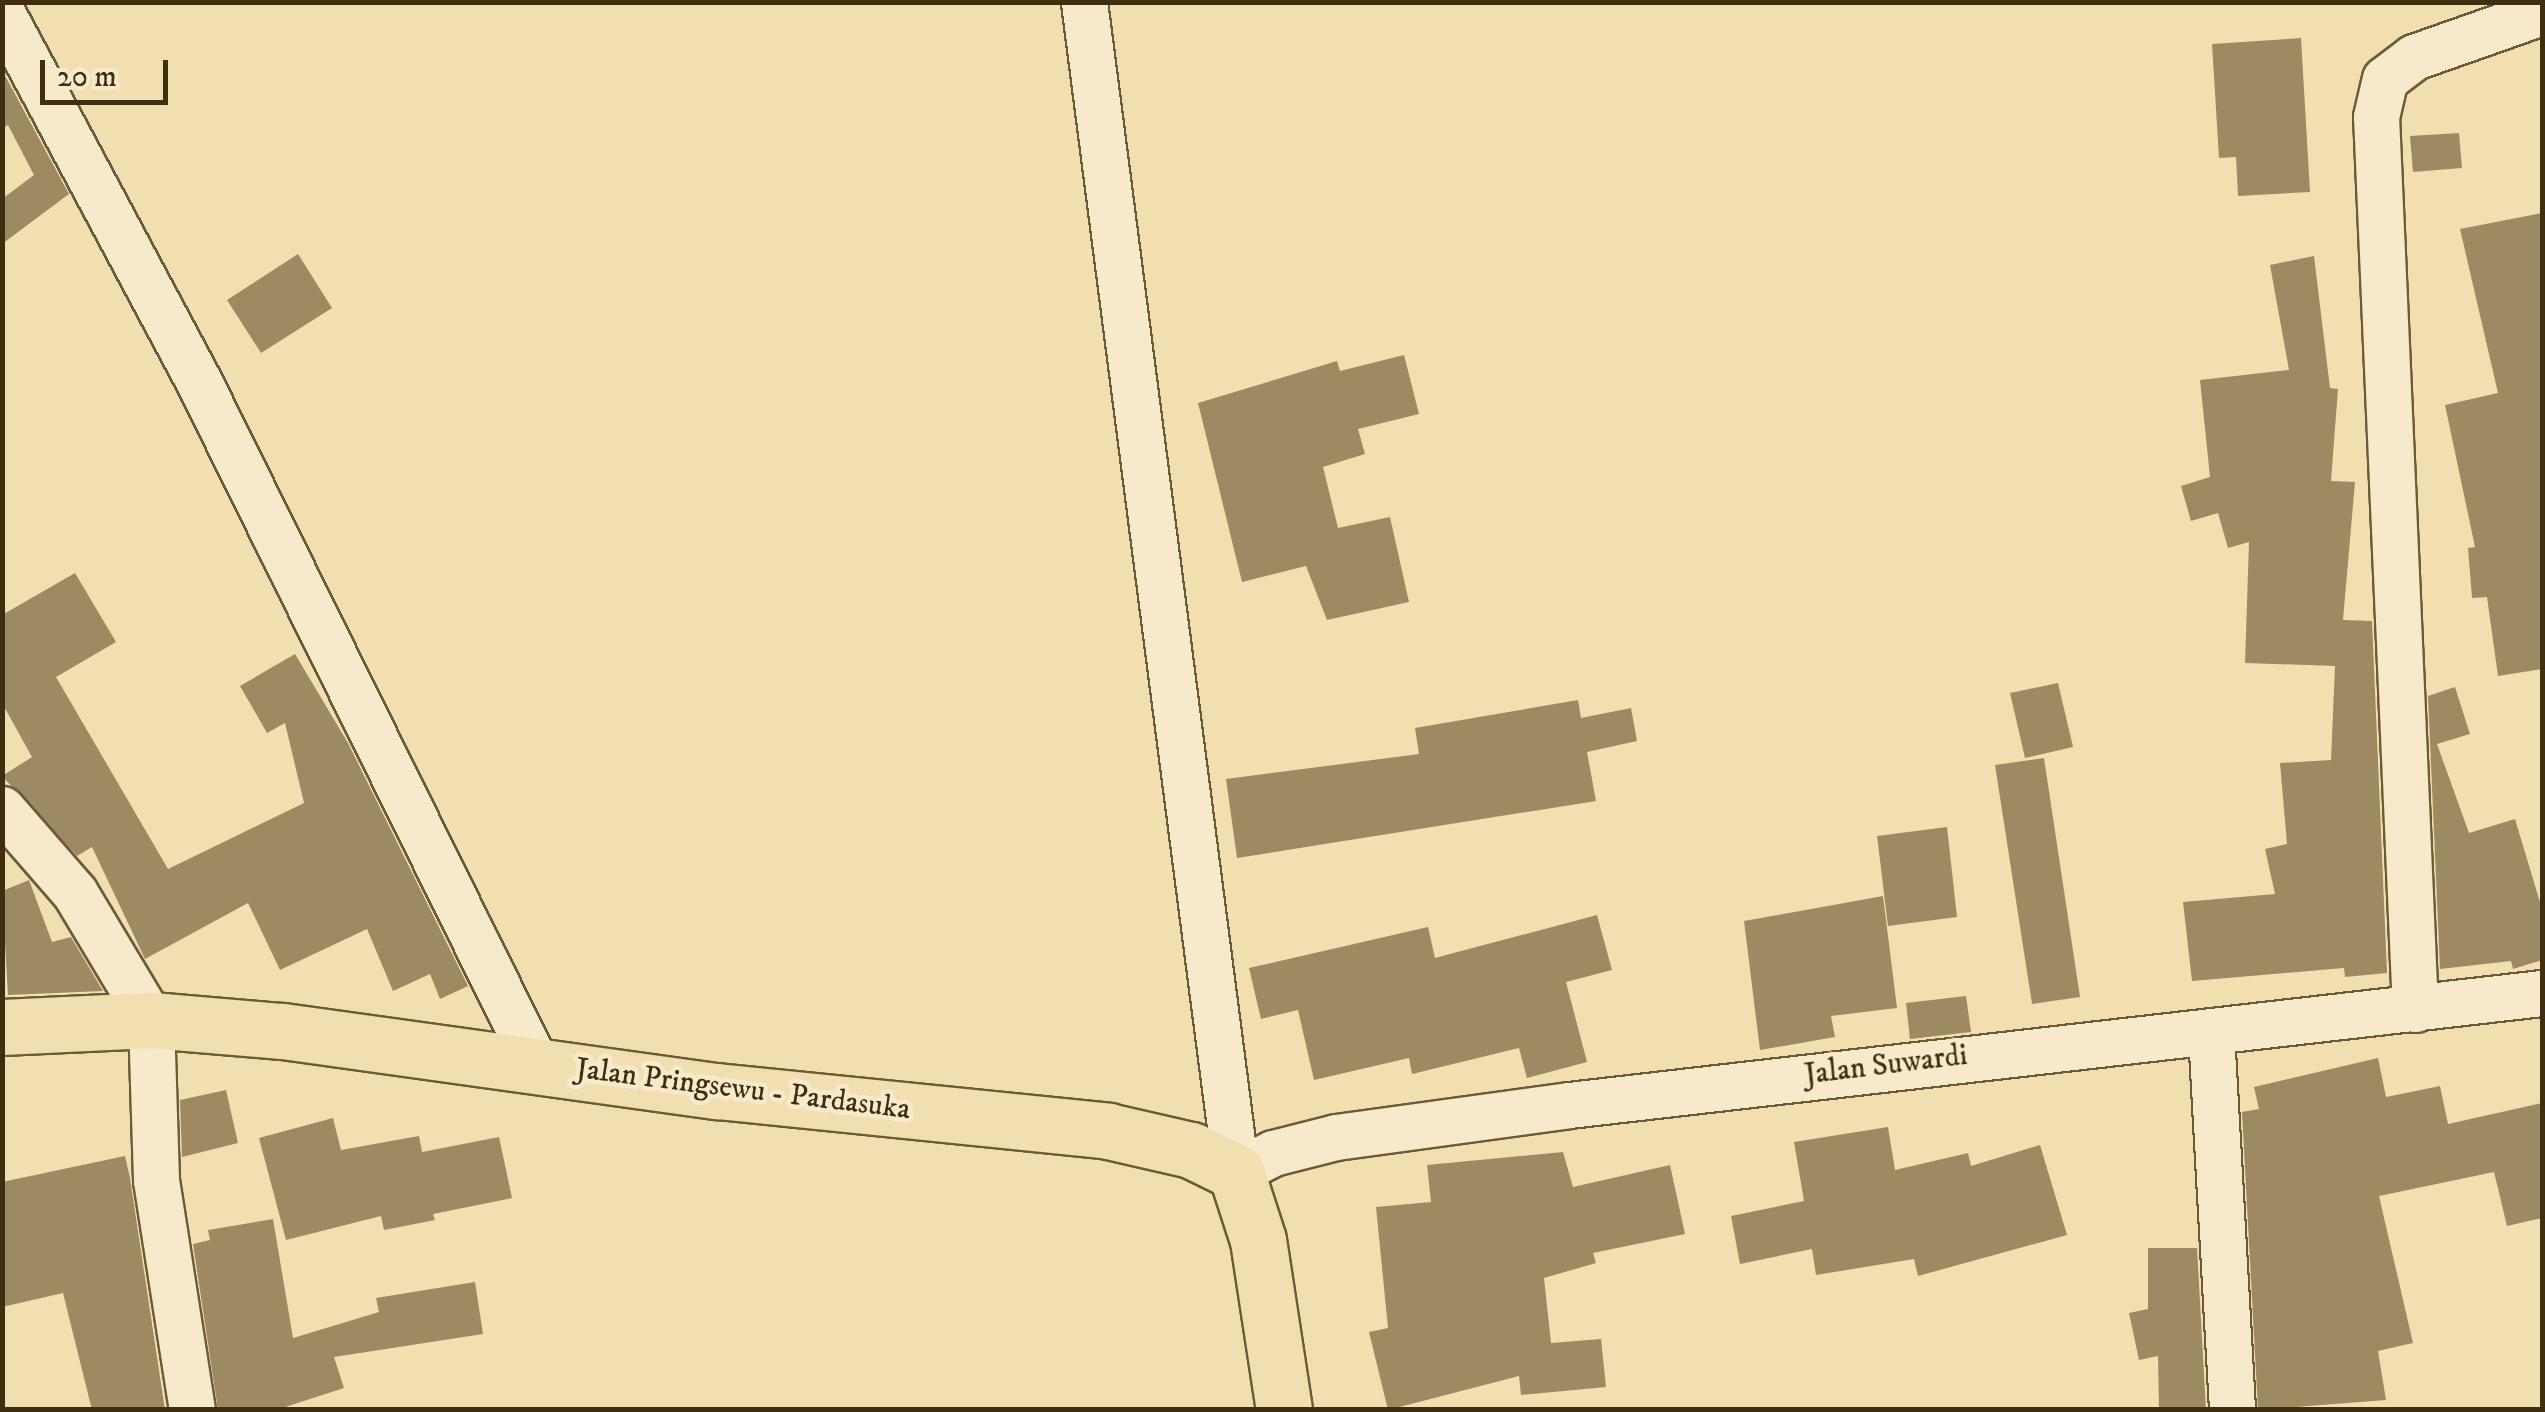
<!DOCTYPE html>
<html>
<head>
<meta charset="utf-8">
<style>
	body { margin:0 }
	#map { position:relative; width:2545px; height:1412px; overflow:hidden; background:#f2dfb0; font-family:"IM FELL DW Pica",serif }
	div>[style] { position:absolute }
	.building>* { inset:0; background:#9d8a63 }
	.roads { filter:drop-shadow(2px 0 #6d5a37) drop-shadow(-2px 0 #6d5a37) drop-shadow(0 2px #6d5a37) drop-shadow(0 -2px #6d5a37) }
	.minor>* { height:45px; margin:-22.5px; padding:0 22.5px; transform-origin:22.5px; border-radius:22.5px; background:#f7eacc }
	.major>* { height:55px; margin:-27.5px; padding:0 27.5px; transform-origin:27.5px; border-radius:27.5px; background:#f2dfb0 }
	span { translate:-50% -50%; white-space:nowrap; text-align:center; line-height:1.15; -webkit-text-stroke:9px #f7eacc; paint-order:stroke }
	.street-label { font-size:30px; color:#412d0f }
	.frame { position:absolute; inset:0; border:5px solid #412d0f; pointer-events:none }
	.scale { position:absolute; left:40px; top:60px; width:128px; height:45px; box-sizing:border-box; border:5px solid #412d0f; border-top:0; padding-left:12px; font-size:30px; line-height:35px; white-space:nowrap; color:#412d0f; -webkit-text-stroke:8px #f7eacc; paint-order:stroke }
</style>
</head>
<body>
<div id="map">
	<div class="building">
		<div style="clip-path:polygon(2301px 38px,2310px 192px,2238px 196px,2236px 157px,2219px 158px,2212px 44px)"></div>
		<div style="clip-path:polygon(2px 70px,69px 194px,2px 244px,2px 199px,34px 175px,8px 125px,2px 128px)"></div>
		<div style="clip-path:polygon(2459px 133px,2462px 168px,2413px 172px,2410px 136px)"></div>
		<div style="clip-path:polygon(2542px 213px,2542px 669px,2498px 676px,2487px 597px,2472px 598px,2468px 548px,2475px 547px,2445px 405px,2498px 393px,2460px 229px)"></div>
		<div style="clip-path:polygon(298px 254px,332px 308px,261px 353px,227px 300px)"></div>
		<div style="clip-path:polygon(2314px 256px,2330px 388px,2338px 389px,2331px 481px,2355px 482px,2343px 620px,2372px 621px,2387px 973px,2345px 977px,2344px 968px,2192px 981px,2183px 902px,2275px 894px,2265px 849px,2287px 844px,2280px 763px,2331px 760px,2335px 666px,2245px 663px,2249px 542px,2228px 548px,2218px 513px,2191px 521px,2181px 486px,2210px 477px,2200px 380px,2289px 370px,2270px 265px)"></div>
		<div style="clip-path:polygon(1404px 355px,1419px 414px,1358px 429px,1365px 454px,1323px 467px,1338px 528px,1390px 517px,1409px 602px,1327px 620px,1306px 566px,1242px 582px,1198px 403px,1337px 361px,1340px 371px)"></div>
		<div style="clip-path:polygon(75px 573px,116px 642px,56px 677px,168px 869px,304px 803px,285px 723px,267px 733px,240px 686px,295px 654px,348px 743px,468px 986px,440px 999px,430px 974px,393px 991px,367px 929px,280px 970px,248px 903px,145px 959px,92px 847px,77px 856px,2px 776px,32px 757px,2px 703px,2px 615px)"></div>
		<div style="clip-path:polygon(2058px 683px,2073px 747px,2025px 758px,2010px 693px)"></div>
		<div style="clip-path:polygon(2455px 687px,2470px 734px,2437px 744px,2469px 833px,2515px 819px,2542px 909px,2542px 960px,2513px 969px,2511px 961px,2440px 969px,2428px 696px)"></div>
		<div style="clip-path:polygon(1578px 700px,1581px 718px,1631px 708px,1637px 741px,1587px 752px,1596px 801px,1237px 858px,1226px 779px,1419px 754px,1415px 728px)"></div>
		<div style="clip-path:polygon(2044px 758px,2080px 997px,2032px 1004px,1995px 765px)"></div>
		<div style="clip-path:polygon(1947px 827px,1957px 917px,1888px 926px,1877px 836px)"></div>
		<div style="clip-path:polygon(29px 880px,52px 942px,71px 937px,103px 991px,8px 995px,2px 891px)"></div>
		<div style="clip-path:polygon(1883px 896px,1897px 1008px,1831px 1016px,1835px 1037px,1760px 1050px,1744px 921px)"></div>
		<div style="clip-path:polygon(1597px 915px,1612px 970px,1566px 982px,1587px 1062px,1527px 1078px,1519px 1048px,1412px 1074px,1409px 1058px,1314px 1080px,1298px 1010px,1261px 1019px,1249px 968px,1428px 927px,1435px 958px)"></div>
		<div style="clip-path:polygon(1966px 996px,1971px 1032px,1910px 1039px,1906px 1003px)"></div>
		<div style="clip-path:polygon(2378px 1058px,2386px 1097px,2440px 1086px,2448px 1124px,2542px 1103px,2542px 1218px,2507px 1226px,2494px 1172px,2379px 1196px,2413px 1343px,2378px 1351px,2386px 1400px,2258px 1410px,2242px 1112px,2259px 1109px,2254px 1087px)"></div>
		<div style="clip-path:polygon(226px 1090px,238px 1143px,182px 1157px,180px 1100px)"></div>
		<div style="clip-path:polygon(333px 1118px,341px 1150px,419px 1136px,422px 1152px,499px 1137px,512px 1198px,433px 1214px,435px 1220px,384px 1230px,381px 1216px,286px 1240px,259px 1138px)"></div>
		<div style="clip-path:polygon(1888px 1127px,1895px 1170px,1968px 1153px,1971px 1166px,2040px 1145px,2067px 1235px,1918px 1276px,1914px 1259px,1816px 1275px,1812px 1249px,1740px 1264px,1731px 1216px,1804px 1201px,1794px 1142px)"></div>
		<div style="clip-path:polygon(1563px 1152px,1573px 1187px,1670px 1165px,1685px 1234px,1593px 1253px,1596px 1263px,1544px 1278px,1551px 1343px,1601px 1339px,1606px 1387px,1521px 1395px,1519px 1376px,1388px 1410px,1369px 1332px,1388px 1328px,1376px 1207px,1431px 1202px,1427px 1165px)"></div>
		<div style="clip-path:polygon(125px 1156px,130px 1178px,165px 1410px,92px 1410px,63px 1293px,2px 1307px,2px 1182px)"></div>
		<div style="clip-path:polygon(273px 1219px,293px 1338px,379px 1312px,376px 1298px,475px 1282px,483px 1334px,334px 1357px,344px 1388px,276px 1410px,218px 1410px,193px 1244px,210px 1240px,208px 1230px)"></div>
		<div style="clip-path:polygon(2148px 1248px,2197px 1248px,2206px 1410px,2159px 1410px,2158px 1356px,2139px 1360px,2129px 1313px,2148px 1309px)"></div>
	</div>
	<div class="roads">
		<div class="minor">
			<div style="left:1084px;top:2px;width:1180px;rotate:82.6deg"></div>
			<div style="left:1236px;top:1172px;width:42px;rotate:-27.2deg"></div>
			<div style="left:1273px;top:1153px;width:65px;rotate:-14.3deg"></div>
			<div style="left:1336px;top:1137px;width:235px;rotate:-7.8deg"></div>
			<div style="left:1569px;top:1105px;width:979px;rotate:-6.57deg"></div>
			<div style="left:2px;top:13px;width:418px;rotate:61.9deg"></div>
			<div style="left:199px;top:382px;width:758px;rotate:63.71deg"></div>
			<div style="left:2px;top:809px;width:111px;rotate:49deg"></div>
			<div style="left:75px;top:893px;width:148px;rotate:59.1deg"></div>
			<div style="left:151px;top:1020px;width:160px;rotate:88.2deg"></div>
			<div style="left:156px;top:1180px;width:233px;rotate:81.1deg"></div>
			<div style="left:2415px;top:1009px;width:893px;rotate:-92.5deg"></div>
			<div style="left:2376px;top:117px;width:39px;rotate:-77deg"></div>
			<div style="left:2385px;top:79px;width:36px;rotate:-37deg"></div>
			<div style="left:2414px;top:57px;width:136px;rotate:-19.4deg"></div>
			<div style="left:2211px;top:1033px;width:378px;rotate:86.8deg"></div>
		</div>
		<div class="major">
			<div style="left:2px;top:1027px;width:149px;rotate:-2.7deg"></div>
			<div style="left:151px;top:1020px;width:132px;rotate:4.8deg"></div>
			<div style="left:283px;top:1031px;width:438px;rotate:7.9deg"></div>
			<div style="left:717px;top:1091px;width:393px;rotate:5.8deg"></div>
			<div style="left:1108px;top:1131px;width:85px;rotate:12.9deg"></div>
			<div style="left:1191px;top:1150px;width:50px;rotate:26.1deg"></div>
			<div style="left:1236px;top:1172px;width:71px;rotate:72.1deg"></div>
			<div style="left:1258px;top:1240px;width:172px;rotate:81.3deg"></div>
		</div>
	</div>
	<div class="street-label">
		<span style="left:1886px;top:1066px;rotate:-7deg">Jalan Suwardi</span>
		<span style="left:743px;top:1090px;rotate:7deg">Jalan Pringsewu - Pardasuka</span>
	</div>
	<div class="frame"></div>
	<div class="scale">20 m</div>
</div>
</body>
</html>
